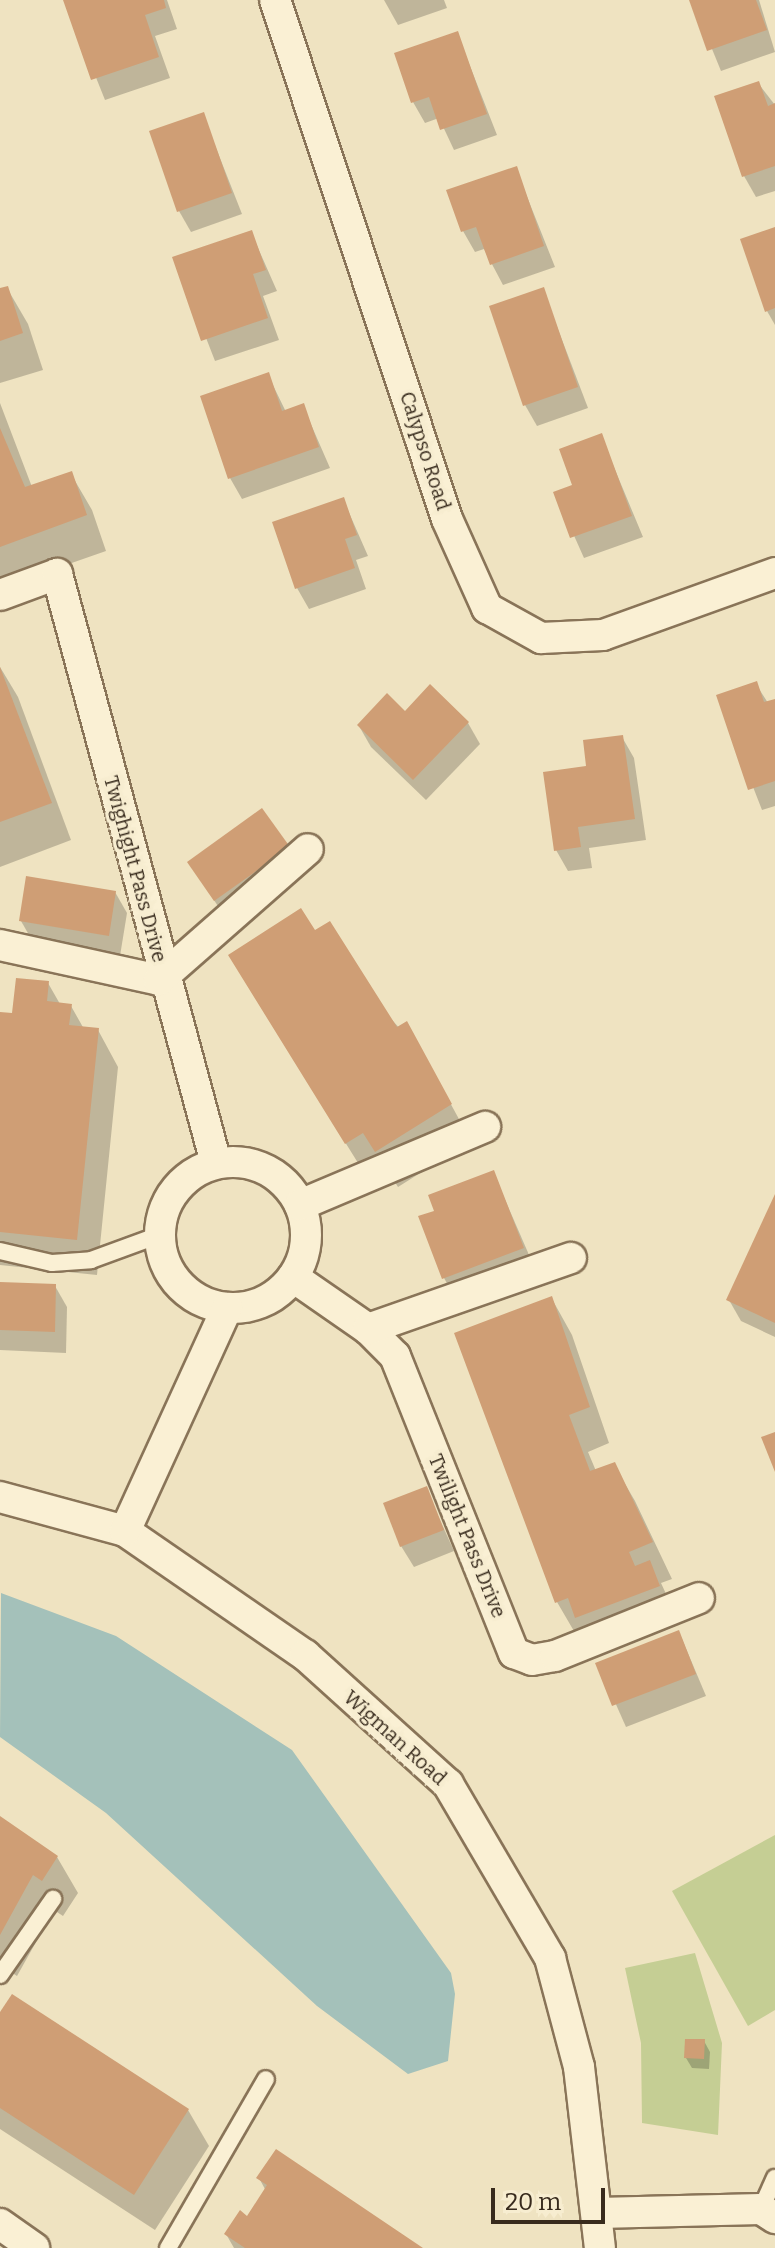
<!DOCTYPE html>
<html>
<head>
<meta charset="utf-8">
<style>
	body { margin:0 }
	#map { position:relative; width:775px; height:2248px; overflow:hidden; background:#efe3c1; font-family:Bitter,serif }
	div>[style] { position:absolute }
	.green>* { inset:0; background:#c5ce94 }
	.water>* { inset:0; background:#a4c1ba }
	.shadow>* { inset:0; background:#0003 }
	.building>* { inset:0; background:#cf9e75 }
	.roads { filter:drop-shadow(2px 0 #897458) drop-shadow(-2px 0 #897458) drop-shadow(0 2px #897458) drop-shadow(0 -2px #897458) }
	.lane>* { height:16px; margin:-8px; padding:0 8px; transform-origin:8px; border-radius:8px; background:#faf0d4 }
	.street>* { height:30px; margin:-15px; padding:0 15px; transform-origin:15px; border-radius:15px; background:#faf0d4 }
	.street>.ring { margin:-15px; padding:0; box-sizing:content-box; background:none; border:30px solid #faf0d4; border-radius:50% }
	span { translate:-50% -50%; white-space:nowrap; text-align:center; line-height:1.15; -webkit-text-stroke:7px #f7edd0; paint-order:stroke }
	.street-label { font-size:20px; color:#382b1d }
	.scale { position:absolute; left:491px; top:2188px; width:114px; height:36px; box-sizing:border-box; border:4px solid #382b1d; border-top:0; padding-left:10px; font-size:24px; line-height:28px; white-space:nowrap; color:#382b1d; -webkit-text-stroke:6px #f7edd0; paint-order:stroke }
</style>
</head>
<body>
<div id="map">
	<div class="green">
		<div style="clip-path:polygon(775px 1835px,775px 2010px,748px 2026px,672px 1891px)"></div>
		<div style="clip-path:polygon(695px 1953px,722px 2043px,718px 2135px,642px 2123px,641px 2043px,625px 1968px)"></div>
	</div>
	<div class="water">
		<div style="clip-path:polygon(1px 1593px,116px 1636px,292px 1750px,451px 1973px,455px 1994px,448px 2061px,408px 2074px,317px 2006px,106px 1813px,0 1737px)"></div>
	</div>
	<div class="shadow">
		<div style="clip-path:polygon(65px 0,167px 0,177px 29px,155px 36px,170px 78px,105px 100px)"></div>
		<div style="clip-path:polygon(384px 0,444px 0,447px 8px,398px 25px)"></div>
		<div style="clip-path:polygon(692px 0,759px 0,775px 52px,721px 71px)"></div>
		<div style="clip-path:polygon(457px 33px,497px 135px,454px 150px,439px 118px,425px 123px,413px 102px)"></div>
		<div style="clip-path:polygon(758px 83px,775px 105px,775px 191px,756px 197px,744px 176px)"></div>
		<div style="clip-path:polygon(203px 115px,242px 214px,191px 232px,179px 211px)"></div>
		<div style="clip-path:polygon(516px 169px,555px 267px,503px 285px,484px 249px,475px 252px,463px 231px)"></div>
		<div style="clip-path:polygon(775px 229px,775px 325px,767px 311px)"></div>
		<div style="clip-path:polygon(251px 232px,277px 291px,263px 296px,279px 340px,215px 361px,175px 258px)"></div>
		<div style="clip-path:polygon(7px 288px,28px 324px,43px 370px,0 383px,0 290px)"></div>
		<div style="clip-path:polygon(543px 290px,588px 408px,537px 426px,525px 405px)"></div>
		<div style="clip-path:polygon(268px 375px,286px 412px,303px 406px,330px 468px,242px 499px,230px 478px)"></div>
		<div style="clip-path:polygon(0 403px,32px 487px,71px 474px,92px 510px,106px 551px,0 588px)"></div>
		<div style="clip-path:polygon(601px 436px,643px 537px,584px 558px,555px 493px,575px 486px)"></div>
		<div style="clip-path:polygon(343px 499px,368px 556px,356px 560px,366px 589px,309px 609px,297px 588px)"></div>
		<div style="clip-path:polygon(0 667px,18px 697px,71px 840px,0 867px)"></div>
		<div style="clip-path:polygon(756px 684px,768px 703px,775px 701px,775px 806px,762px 810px,718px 697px)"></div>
		<div style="clip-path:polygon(405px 713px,468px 723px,480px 744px,426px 800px,371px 747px,359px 726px)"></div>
		<div style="clip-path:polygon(622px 737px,634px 758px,646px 840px,589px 848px,592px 868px,568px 871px,556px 850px,588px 768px)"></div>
		<div style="clip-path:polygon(288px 848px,228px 921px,189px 863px)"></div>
		<div style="clip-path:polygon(115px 892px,127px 913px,120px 956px,33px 942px,21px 921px)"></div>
		<div style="clip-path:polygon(314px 932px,425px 1057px,471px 1141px,398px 1187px,386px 1168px,368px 1179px,251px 991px)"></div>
		<div style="clip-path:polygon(48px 983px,60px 1004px,71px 1006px,84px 1029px,98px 1030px,118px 1067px,97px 1275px,0 1265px,0 1014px,14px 1015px)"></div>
		<div style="clip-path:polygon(493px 1172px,539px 1278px,461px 1308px,444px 1278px,436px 1212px)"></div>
		<div style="clip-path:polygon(775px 1199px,775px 1337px,741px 1321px,729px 1300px)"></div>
		<div style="clip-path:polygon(0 1284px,55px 1286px,67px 1307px,66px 1353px,0 1350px)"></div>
		<div style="clip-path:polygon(552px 1299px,572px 1335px,609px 1443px,588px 1452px,596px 1471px,614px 1465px,635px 1501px,672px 1579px,661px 1583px,679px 1622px,598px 1653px,578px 1638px,557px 1602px)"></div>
		<div style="clip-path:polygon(426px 1489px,454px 1551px,414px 1567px,401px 1546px)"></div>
		<div style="clip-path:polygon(679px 1632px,706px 1696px,626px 1727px,598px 1664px)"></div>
		<div style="clip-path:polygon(0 1819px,57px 1857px,78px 1893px,63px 1916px,54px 1910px,17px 1976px,0 1965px)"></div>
		<div style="clip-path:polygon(0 2021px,188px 2110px,209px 2146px,155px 2230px,0 2129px)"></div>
		<div style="clip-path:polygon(704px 2041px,710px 2052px,709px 2069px,692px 2068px,686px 2058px)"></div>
		<div style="clip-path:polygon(259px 2178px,420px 2248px,234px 2248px,226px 2234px,247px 2219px,266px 2191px)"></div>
	</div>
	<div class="building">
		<div style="clip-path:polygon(63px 0,164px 0,166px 8px,145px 15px,159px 57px,91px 80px)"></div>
		<div style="clip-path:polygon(689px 0,756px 0,767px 30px,707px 51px)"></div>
		<div style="clip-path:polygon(458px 31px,487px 114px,440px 130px,429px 97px,411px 103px,394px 53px)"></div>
		<div style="clip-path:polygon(759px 81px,768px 106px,775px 103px,775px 166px,742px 177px,714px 96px)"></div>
		<div style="clip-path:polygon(204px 112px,232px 193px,177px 212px,149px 131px)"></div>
		<div style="clip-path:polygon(517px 166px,544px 246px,490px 265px,476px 227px,461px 232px,446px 190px)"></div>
		<div style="clip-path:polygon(775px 227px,775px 308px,765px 312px,740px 239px)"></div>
		<div style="clip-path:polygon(252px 230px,266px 270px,253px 274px,268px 318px,201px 341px,172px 257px)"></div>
		<div style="clip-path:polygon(8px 286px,23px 333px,0 341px,0 288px)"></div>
		<div style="clip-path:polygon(544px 287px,578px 387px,523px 406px,489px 306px)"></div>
		<div style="clip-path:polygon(269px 372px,282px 411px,304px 403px,319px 447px,228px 479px,200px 396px)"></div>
		<div style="clip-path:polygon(0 428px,25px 487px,72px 471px,87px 515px,0 547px)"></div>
		<div style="clip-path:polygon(602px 433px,632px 516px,570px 538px,553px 492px,572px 485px,559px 449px)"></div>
		<div style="clip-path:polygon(344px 497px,357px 535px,345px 539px,355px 568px,295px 589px,272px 522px)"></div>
		<div style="clip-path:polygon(0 667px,52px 803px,0 822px)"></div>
		<div style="clip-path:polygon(757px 681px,764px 702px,775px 699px,775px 781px,748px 790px,716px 695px)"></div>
		<div style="clip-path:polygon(430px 684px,469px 722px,413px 780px,357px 725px,387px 693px,405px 711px)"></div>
		<div style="clip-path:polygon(623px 735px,635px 819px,578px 827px,581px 847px,554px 851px,543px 772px,586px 766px,583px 740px)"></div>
		<div style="clip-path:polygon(262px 808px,290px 847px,214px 901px,187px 862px)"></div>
		<div style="clip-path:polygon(26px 876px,116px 891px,109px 936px,19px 921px)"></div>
		<div style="clip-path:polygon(301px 908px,315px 930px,330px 921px,397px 1027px,407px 1021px,452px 1104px,375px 1152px,363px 1133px,345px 1144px,228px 955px)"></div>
		<div style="clip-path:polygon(16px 978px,49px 981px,47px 1001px,72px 1004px,69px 1025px,99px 1028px,77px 1240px,0 1232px,0 1012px,12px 1013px)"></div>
		<div style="clip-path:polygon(494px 1170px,524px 1248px,442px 1279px,418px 1216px,434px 1211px,428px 1195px)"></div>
		<div style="clip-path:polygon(775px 1194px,775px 1323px,726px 1300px)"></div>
		<div style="clip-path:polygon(0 1282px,56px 1284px,55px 1332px,0 1330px)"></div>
		<div style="clip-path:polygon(552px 1296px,590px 1407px,569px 1415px,590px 1471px,615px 1462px,653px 1542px,629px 1552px,635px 1566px,650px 1560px,660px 1586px,575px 1618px,568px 1598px,555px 1603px,454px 1333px)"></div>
		<div style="clip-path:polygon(775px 1432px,775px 1472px,761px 1437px)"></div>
		<div style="clip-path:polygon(427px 1486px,444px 1530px,400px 1547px,383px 1503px)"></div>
		<div style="clip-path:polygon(679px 1630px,696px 1674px,612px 1706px,595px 1663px)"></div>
		<div style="clip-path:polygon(0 1816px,58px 1856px,42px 1881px,33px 1875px,0 1935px)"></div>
		<div style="clip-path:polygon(12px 1994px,189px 2109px,134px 2195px,0 2108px,0 2012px)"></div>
		<div style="clip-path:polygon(685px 2039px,705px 2039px,704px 2059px,684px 2058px)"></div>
		<div style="clip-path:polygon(276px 2149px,423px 2248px,245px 2248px,224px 2234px,240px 2210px,247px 2216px,267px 2185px,256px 2178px)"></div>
	</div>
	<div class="roads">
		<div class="lane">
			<div style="left:0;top:1251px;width:53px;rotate:13deg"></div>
			<div style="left:52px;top:1263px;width:39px;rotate:-4deg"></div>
			<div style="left:91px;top:1260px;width:72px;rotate:-20.2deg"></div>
			<div style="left:0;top:1975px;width:93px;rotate:-55.1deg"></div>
			<div style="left:761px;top:2209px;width:34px;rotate:-66deg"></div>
			<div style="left:168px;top:2248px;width:195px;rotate:-59.9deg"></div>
		</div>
		<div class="street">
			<div style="left:275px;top:0;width:547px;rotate:71.66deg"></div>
			<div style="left:447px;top:519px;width:98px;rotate:65.8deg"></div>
			<div style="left:487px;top:608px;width:62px;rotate:29.1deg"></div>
			<div style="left:541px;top:638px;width:62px;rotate:-2.8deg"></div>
			<div style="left:603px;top:635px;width:183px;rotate:-19.8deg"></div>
			<div style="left:0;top:595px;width:61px;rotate:-20.2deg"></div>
			<div style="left:57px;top:574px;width:610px;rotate:74.89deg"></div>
			<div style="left:0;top:945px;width:163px;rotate:12.4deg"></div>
			<div style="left:159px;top:980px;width:198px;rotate:-41.3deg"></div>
			<div class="ring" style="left:160px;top:1162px;width:116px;height:116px"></div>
			<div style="left:300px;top:1205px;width:201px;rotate:-22.9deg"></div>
			<div style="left:293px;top:1277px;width:91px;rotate:34.7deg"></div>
			<div style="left:368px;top:1329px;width:38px;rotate:45deg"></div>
			<div style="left:395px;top:1356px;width:320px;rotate:68.2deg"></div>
			<div style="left:514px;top:1653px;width:19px;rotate:21deg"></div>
			<div style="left:532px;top:1660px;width:23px;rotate:-10deg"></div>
			<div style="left:555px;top:1656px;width:155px;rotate:-21.9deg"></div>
			<div style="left:368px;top:1329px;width:215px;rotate:-19.3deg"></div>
			<div style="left:0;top:1497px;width:130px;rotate:15.2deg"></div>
			<div style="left:125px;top:1531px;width:219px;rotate:34.6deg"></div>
			<div style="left:305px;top:1655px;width:193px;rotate:42.1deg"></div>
			<div style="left:448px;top:1784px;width:202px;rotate:59.6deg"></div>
			<div style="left:550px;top:1958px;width:113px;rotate:75.1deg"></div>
			<div style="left:579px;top:2067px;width:182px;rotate:83.4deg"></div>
			<div style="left:125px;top:1531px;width:245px;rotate:-65.4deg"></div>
			<div style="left:598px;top:2213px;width:163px;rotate:-1.4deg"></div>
			<div style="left:761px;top:2209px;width:17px;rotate:33deg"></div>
			<div style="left:0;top:2224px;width:42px;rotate:35.2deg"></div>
		</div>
	</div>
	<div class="street-label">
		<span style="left:425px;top:451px;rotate:72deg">Calypso Road</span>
		<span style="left:135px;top:869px;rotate:75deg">Twighight Pass Drive</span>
		<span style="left:467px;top:1536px;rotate:68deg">Twilight Pass Drive</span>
		<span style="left:395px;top:1738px;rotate:42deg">Wigman Road</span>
	</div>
	<div class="scale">20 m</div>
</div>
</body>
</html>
